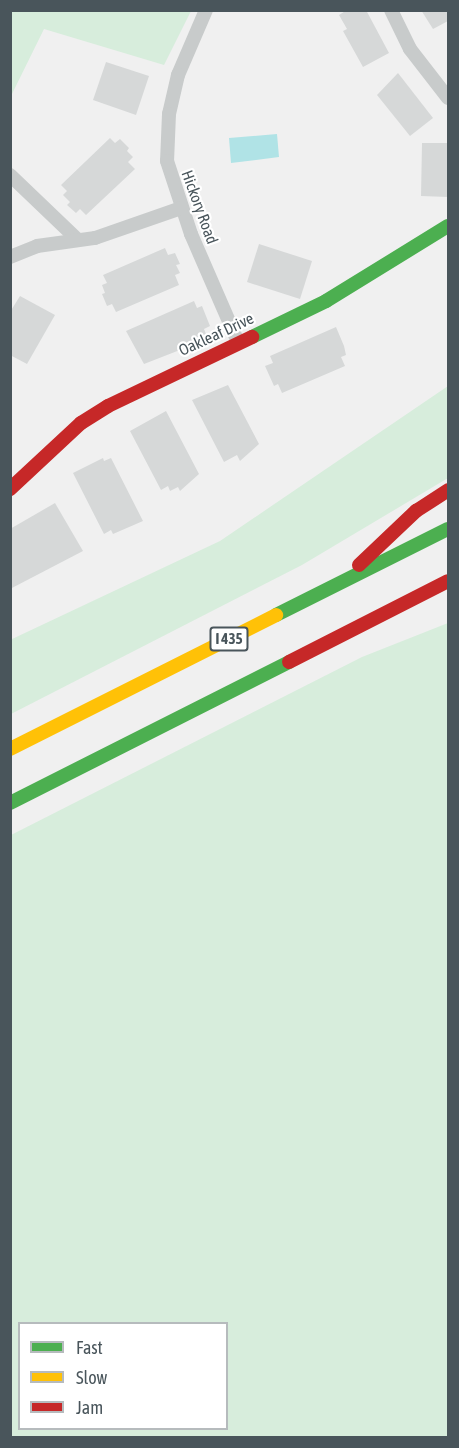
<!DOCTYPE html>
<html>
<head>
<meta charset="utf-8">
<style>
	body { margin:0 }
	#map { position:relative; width:459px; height:1448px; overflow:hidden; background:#f0f0f0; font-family:"Asap Condensed",sans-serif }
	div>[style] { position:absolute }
	.green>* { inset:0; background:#d7eddc }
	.water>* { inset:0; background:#b0e3e6 }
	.building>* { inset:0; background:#d6d8d8 }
	.street>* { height:14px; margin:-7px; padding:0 7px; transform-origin:7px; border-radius:7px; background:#c8cbcb }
	.fast>* { height:14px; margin:-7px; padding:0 7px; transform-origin:7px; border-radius:7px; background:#4caf50 }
	.slow>* { height:14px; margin:-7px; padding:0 7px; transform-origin:7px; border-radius:7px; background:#ffc107 }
	.jam>* { height:14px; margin:-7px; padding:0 7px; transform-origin:7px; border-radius:7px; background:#c62828 }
	span { translate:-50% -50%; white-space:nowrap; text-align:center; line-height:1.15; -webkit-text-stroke:4.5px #fff; paint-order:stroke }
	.shield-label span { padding:2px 4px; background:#fff; border:2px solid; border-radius:4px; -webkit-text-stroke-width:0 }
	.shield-label { font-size:15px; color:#49555b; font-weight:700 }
	.street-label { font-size:16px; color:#49555b }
	.frame { position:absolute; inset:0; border:12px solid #49555b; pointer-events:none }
	.legend { position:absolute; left:18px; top:1322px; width:210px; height:108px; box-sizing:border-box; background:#fff; border:2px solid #b6bbbd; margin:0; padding:8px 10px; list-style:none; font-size:18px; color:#49555b }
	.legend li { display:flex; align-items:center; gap:12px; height:30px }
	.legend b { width:30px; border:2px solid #b6bbbd }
</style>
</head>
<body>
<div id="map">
	<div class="green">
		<div style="clip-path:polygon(11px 10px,191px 10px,191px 11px,164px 65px,44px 29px,11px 96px)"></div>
		<div style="clip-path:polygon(448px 386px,448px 478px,302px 565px,11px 714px,10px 640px,220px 541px)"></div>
		<div style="clip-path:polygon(evenodd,448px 623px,448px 1437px,11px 1437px,11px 835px,362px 657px,448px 623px,20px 1324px,226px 1324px,226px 1428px,20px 1428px,20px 1324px)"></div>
	</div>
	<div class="water">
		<div style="clip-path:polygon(277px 134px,279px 157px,231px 163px,229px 138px)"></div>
	</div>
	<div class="building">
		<div style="clip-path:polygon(347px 10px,366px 10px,389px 53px,363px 67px,343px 31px,347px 29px,339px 15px)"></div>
		<div style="clip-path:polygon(421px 10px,448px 10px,448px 21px,433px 29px)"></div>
		<div style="clip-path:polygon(106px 62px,149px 76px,136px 115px,93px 100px)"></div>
		<div style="clip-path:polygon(398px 73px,433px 118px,410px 136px,377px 95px)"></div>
		<div style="clip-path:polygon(110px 138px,115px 143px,120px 139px,129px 148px,127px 151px,133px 157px,128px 162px,135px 169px,86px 215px,80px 209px,76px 213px,67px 205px,70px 202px,63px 195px,67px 191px,61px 185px)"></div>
		<div style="clip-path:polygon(422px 143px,448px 143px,448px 197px,421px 196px)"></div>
		<div style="clip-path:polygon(259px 244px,312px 261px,300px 299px,247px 282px)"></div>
		<div style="clip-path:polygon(165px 248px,168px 255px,175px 253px,180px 264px,176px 265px,180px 273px,175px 275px,179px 285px,116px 312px,112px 304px,107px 306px,102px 294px,105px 293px,102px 285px,107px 283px,103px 275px)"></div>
		<div style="clip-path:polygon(20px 296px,55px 315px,27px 364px,10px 355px,10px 312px)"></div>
		<div style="clip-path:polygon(194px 301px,197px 308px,202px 306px,210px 326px,204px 329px,208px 339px,144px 364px,126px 331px)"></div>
		<div style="clip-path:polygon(336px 327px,344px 346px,346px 355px,341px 357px,345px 366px,282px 393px,278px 384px,274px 386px,265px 366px,273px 363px,270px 356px)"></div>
		<div style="clip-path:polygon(228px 385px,259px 444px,240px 461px,237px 455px,224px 462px,192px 400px)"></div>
		<div style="clip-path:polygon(166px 411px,199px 474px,180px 491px,178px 487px,170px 491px,168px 486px,161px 490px,130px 431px)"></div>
		<div style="clip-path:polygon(103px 458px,104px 461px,111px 458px,143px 521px,113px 534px,111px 530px,104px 534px,73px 473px)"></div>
		<div style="clip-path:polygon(55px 503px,83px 551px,10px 589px,10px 529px)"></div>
	</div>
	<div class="street">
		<div style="left:206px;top:10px;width:71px;rotate:113.3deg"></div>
		<div style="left:178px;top:75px;width:40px;rotate:103deg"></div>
		<div style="left:169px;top:114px;width:47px;rotate:92.4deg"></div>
		<div style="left:167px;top:161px;width:77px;rotate:71.8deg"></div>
		<div style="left:191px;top:234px;width:118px;rotate:66.5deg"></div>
		<div style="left:391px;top:10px;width:43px;rotate:64deg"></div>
		<div style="left:410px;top:49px;width:62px;rotate:52.2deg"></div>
		<div style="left:10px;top:175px;width:94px;rotate:43.7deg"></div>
		<div style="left:10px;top:257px;width:29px;rotate:-22deg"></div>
		<div style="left:37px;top:246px;width:59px;rotate:-7.9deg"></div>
		<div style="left:95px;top:238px;width:91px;rotate:-19.2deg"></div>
	</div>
	<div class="fast">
		<div style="left:252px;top:337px;width:82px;rotate:-25.9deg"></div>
		<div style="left:326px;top:301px;width:143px;rotate:-31.6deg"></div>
		<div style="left:276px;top:615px;width:192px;rotate:-26.6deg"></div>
		<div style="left:10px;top:803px;width:313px;rotate:-26.8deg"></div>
	</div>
	<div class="slow">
		<div style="left:10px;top:749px;width:298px;rotate:-26.7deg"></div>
	</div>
	<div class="jam">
		<div style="left:10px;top:489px;width:97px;rotate:-42.9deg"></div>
		<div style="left:81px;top:423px;width:32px;rotate:-32deg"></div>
		<div style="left:108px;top:406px;width:160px;rotate:-25.6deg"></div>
		<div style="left:359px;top:565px;width:79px;rotate:-43.5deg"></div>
		<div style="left:416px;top:511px;width:38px;rotate:-33deg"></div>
		<div style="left:289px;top:662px;width:178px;rotate:-27deg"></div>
	</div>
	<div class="shield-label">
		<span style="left:229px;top:639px">I 435</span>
	</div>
	<div class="street-label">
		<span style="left:200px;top:207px;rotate:70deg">Hickory Road</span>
		<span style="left:216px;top:334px;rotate:-25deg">Oakleaf Drive</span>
	</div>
	<div class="frame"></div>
	<ul class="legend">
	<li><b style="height:8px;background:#4caf50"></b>Fast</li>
	<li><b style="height:8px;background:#ffc107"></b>Slow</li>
	<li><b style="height:8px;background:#c62828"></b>Jam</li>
	</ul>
</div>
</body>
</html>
